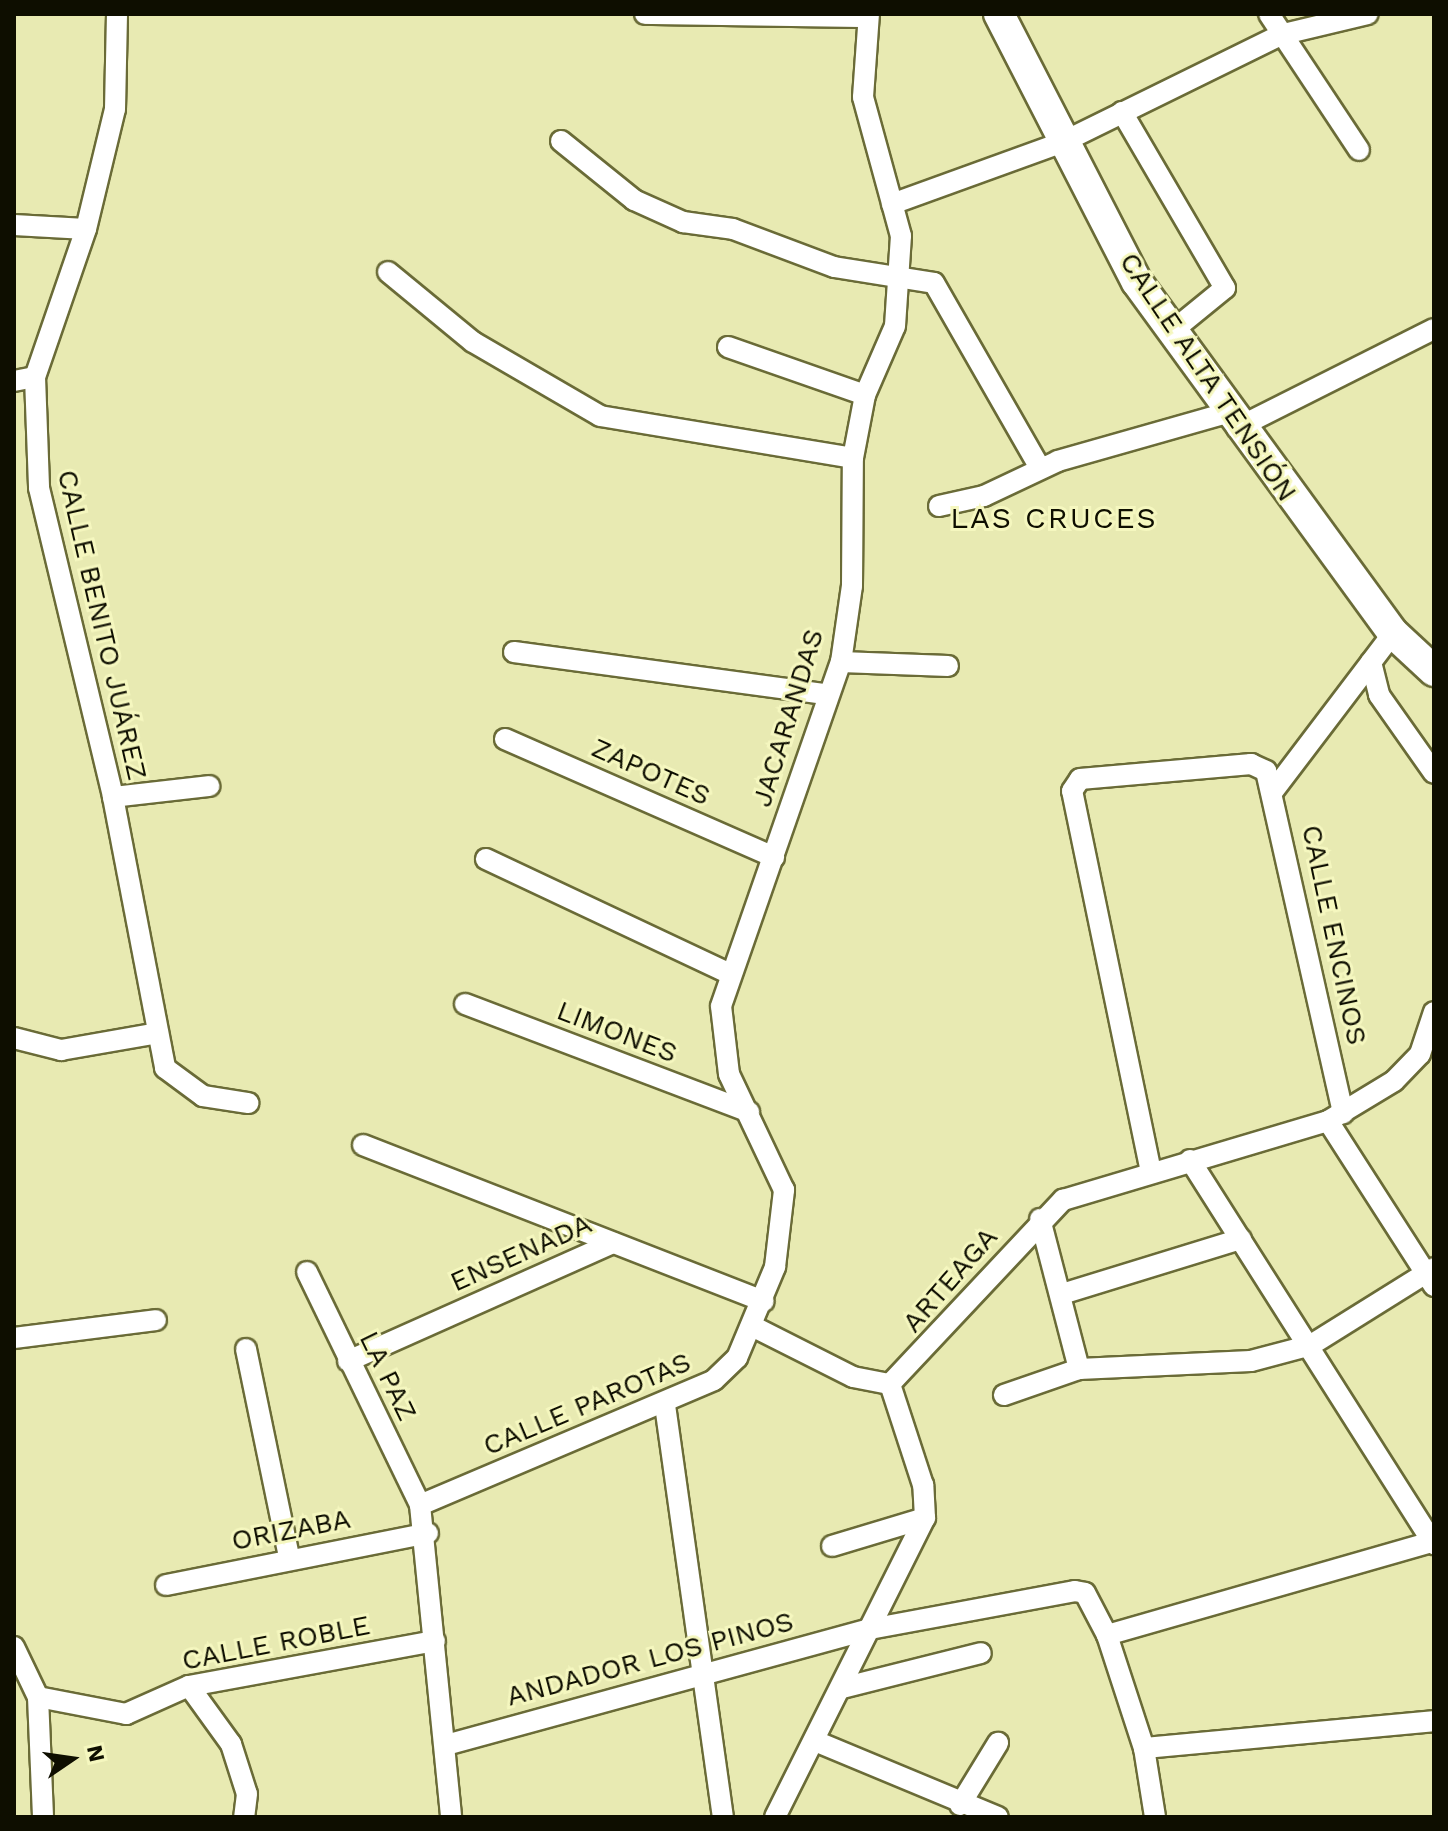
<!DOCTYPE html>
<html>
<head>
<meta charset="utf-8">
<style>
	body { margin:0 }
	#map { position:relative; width:1448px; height:1831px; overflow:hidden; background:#e8eab2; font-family:"Work Sans",sans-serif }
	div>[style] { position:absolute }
	.roads { filter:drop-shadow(2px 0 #6a6b37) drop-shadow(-2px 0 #6a6b37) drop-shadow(0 2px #6a6b37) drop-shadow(0 -2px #6a6b37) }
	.street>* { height:20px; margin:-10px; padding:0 10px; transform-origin:10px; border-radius:10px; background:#fff }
	.secondary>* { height:30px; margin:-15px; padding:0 15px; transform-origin:15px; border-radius:15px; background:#fff }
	span { translate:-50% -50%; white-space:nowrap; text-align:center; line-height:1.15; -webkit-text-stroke:6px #f5f7bf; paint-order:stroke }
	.street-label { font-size:28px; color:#0e0e00 }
	.neighbourhood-label { font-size:30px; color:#0e0e00; letter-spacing:2px }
	.frame { position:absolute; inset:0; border:16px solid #0e0e00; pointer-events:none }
	.north { position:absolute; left:32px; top:1719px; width:80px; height:80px; -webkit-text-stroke:6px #f5f7bf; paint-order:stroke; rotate:77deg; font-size:22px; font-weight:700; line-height:32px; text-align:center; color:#0e0e00 }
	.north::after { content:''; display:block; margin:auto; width:28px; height:36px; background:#0e0e00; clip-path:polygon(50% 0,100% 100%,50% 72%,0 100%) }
</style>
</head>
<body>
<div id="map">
	<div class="roads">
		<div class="street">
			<div style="left:117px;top:14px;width:95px;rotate:91.2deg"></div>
			<div style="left:115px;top:109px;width:123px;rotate:103.6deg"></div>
			<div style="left:86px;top:229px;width:157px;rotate:109deg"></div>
			<div style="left:35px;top:377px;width:111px;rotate:87.9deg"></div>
			<div style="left:39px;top:488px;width:318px;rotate:76.5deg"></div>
			<div style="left:113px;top:797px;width:276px;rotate:79.1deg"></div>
			<div style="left:165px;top:1068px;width:47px;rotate:36.4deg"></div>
			<div style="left:203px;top:1096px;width:46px;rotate:8.8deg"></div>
			<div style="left:645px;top:14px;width:223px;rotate:0.8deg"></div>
			<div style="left:1269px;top:14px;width:163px;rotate:56.5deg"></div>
			<div style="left:1122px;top:112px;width:204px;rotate:59.7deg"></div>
			<div style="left:1225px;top:288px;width:70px;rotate:140.8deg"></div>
			<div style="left:561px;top:141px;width:94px;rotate:38.9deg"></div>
			<div style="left:634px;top:200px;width:54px;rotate:24.2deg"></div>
			<div style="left:683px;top:222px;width:50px;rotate:8deg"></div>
			<div style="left:733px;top:229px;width:108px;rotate:20.6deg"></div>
			<div style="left:834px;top:267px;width:101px;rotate:9.1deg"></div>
			<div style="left:934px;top:283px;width:213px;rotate:60.2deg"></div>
			<div style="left:892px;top:204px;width:182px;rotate:-19.9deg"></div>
			<div style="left:1063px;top:142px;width:242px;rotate:-26.2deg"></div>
			<div style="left:1280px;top:35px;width:90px;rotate:-13.4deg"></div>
			<div style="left:14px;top:225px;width:72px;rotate:3.2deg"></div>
			<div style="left:388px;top:272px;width:110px;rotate:39.5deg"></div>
			<div style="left:473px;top:342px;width:147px;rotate:30.2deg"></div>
			<div style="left:600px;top:416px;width:256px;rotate:9.4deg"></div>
			<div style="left:728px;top:347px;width:145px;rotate:19.3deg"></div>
			<div style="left:14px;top:381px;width:21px;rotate:-11deg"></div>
			<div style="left:1237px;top:428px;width:220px;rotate:-26.7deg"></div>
			<div style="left:939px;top:506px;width:46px;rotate:-12.5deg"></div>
			<div style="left:984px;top:496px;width:82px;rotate:-25.3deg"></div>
			<div style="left:1058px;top:461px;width:176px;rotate:-15.9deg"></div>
			<div style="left:514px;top:652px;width:314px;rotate:7.7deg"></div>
			<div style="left:841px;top:662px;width:107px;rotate:2.1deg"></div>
			<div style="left:1371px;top:662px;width:34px;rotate:76deg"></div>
			<div style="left:1379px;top:695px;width:95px;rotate:54.8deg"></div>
			<div style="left:505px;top:739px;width:294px;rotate:23.7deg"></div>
			<div style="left:1274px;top:790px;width:197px;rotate:-52.8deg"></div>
			<div style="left:113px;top:797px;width:97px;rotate:-6.5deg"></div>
			<div style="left:486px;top:859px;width:270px;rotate:25.2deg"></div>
			<div style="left:465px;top:1004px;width:304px;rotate:20.8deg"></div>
			<div style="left:14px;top:1038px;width:49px;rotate:14.3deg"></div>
			<div style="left:61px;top:1050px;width:98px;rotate:-9.9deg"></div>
			<div style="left:1328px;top:1121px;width:196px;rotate:57.3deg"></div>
			<div style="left:363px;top:1145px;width:430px;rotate:21.3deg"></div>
			<div style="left:1190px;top:1160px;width:455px;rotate:57.6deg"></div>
			<div style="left:1151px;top:1172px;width:389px;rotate:-101.7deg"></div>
			<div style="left:1072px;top:791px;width:14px;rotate:-56deg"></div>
			<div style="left:1080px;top:779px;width:172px;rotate:-5deg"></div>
			<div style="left:1251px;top:764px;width:17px;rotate:25deg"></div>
			<div style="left:1266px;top:771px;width:351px;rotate:77.3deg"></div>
			<div style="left:1040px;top:1219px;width:155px;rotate:75.4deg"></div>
			<div style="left:307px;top:1272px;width:259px;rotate:64.1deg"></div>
			<div style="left:420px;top:1505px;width:314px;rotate:84.3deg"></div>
			<div style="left:1065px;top:1293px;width:184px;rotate:-17.1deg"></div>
			<div style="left:752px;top:1326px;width:113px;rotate:26.8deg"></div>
			<div style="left:853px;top:1377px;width:38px;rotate:11deg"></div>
			<div style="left:14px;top:1338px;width:143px;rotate:-7.2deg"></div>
			<div style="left:246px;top:1349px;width:212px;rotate:78.3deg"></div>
			<div style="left:348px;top:1361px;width:290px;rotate:-24deg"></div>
			<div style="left:890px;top:1384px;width:253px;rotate:-46.8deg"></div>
			<div style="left:1063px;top:1200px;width:277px;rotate:-16.6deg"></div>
			<div style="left:1328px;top:1121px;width:77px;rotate:-31.2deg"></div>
			<div style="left:1394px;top:1081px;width:37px;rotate:-46deg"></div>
			<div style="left:1420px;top:1054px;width:44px;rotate:-71.6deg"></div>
			<div style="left:1004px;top:1395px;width:79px;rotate:-19.1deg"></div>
			<div style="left:1079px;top:1369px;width:172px;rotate:-2.7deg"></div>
			<div style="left:1251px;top:1361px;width:62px;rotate:-14.9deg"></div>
			<div style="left:1311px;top:1345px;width:145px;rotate:-32deg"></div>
			<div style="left:665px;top:1405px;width:416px;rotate:82deg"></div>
			<div style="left:420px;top:1505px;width:319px;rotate:-23deg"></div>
			<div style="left:714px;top:1380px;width:32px;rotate:-44deg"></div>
			<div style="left:737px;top:1358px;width:99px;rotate:-67.3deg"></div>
			<div style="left:775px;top:1267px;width:78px;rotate:-83.3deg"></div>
			<div style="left:784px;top:1190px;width:128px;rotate:-115.4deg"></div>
			<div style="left:729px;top:1074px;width:68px;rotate:-96.7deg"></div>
			<div style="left:721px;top:1006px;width:364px;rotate:-70.8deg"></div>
			<div style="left:841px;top:662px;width:77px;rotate:-81.8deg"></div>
			<div style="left:852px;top:586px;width:128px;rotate:-89.6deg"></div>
			<div style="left:853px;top:458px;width:64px;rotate:-79.2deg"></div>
			<div style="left:865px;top:395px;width:75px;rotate:-66.5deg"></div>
			<div style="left:895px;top:326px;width:90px;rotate:-86.2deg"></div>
			<div style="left:901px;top:236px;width:144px;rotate:-105.3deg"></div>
			<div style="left:863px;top:97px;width:83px;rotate:-85.9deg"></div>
			<div style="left:832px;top:1546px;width:97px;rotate:-16.8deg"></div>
			<div style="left:166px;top:1585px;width:267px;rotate:-11.2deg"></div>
			<div style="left:1107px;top:1635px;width:338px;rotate:-16deg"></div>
			<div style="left:14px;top:1647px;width:55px;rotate:64.4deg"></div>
			<div style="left:38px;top:1697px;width:120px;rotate:87.6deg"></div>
			<div style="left:189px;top:1686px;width:72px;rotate:54.1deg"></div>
			<div style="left:231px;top:1744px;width:52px;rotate:72.3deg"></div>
			<div style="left:247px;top:1794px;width:23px;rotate:97deg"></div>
			<div style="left:842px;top:1688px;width:143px;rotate:-14.1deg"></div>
			<div style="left:38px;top:1697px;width:90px;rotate:10.9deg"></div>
			<div style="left:126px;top:1714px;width:69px;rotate:-24deg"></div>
			<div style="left:189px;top:1686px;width:250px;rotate:-10.4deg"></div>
			<div style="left:815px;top:1741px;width:198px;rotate:22.6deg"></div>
			<div style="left:446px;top:1745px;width:440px;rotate:-15.3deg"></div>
			<div style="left:870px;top:1629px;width:208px;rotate:-10.5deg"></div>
			<div style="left:1075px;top:1591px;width:10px;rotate:11deg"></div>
			<div style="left:1085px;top:1593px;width:47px;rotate:62.4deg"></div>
			<div style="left:1107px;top:1635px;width:119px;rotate:71.9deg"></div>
			<div style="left:1144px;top:1748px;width:70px;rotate:80.9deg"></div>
			<div style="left:1144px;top:1748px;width:291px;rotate:-5.3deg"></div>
			<div style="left:960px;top:1805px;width:73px;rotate:-58.5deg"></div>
			<div style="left:775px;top:1817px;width:335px;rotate:-63.4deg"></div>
			<div style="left:925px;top:1518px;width:33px;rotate:-93deg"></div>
			<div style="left:923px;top:1485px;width:106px;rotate:-108.1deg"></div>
		</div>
		<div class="secondary">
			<div style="left:999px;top:14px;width:301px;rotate:62.8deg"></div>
			<div style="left:1137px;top:282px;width:434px;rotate:53.9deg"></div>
			<div style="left:1393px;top:633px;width:56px;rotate:42.8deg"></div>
		</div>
	</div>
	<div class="street-label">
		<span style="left:1208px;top:377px;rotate:56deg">CALLE ALTA TENSIÓN</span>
		<span style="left:102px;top:625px;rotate:77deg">CALLE BENITO JUÁREZ</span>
		<span style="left:788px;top:718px;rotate:-73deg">JACARANDAS</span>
		<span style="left:651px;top:772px;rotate:24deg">ZAPOTES</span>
		<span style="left:1334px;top:935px;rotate:78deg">CALLE ENCINOS</span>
		<span style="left:617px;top:1032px;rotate:21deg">LIMONES</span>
		<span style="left:521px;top:1253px;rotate:-24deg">ENSENADA</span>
		<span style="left:950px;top:1280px;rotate:-49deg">ARTEAGA</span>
		<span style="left:388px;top:1376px;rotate:64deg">LA PAZ</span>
		<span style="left:587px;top:1404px;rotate:-23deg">CALLE PAROTAS</span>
		<span style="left:291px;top:1530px;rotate:-11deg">ORIZABA</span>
		<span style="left:276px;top:1643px;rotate:-11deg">CALLE ROBLE</span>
		<span style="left:650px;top:1659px;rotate:-15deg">ANDADOR LOS PINOS</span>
	</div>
	<div class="neighbourhood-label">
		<span style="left:1054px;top:518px">LAS CRUCES</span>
	</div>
	<div class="frame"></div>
	<div class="north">N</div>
</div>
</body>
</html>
